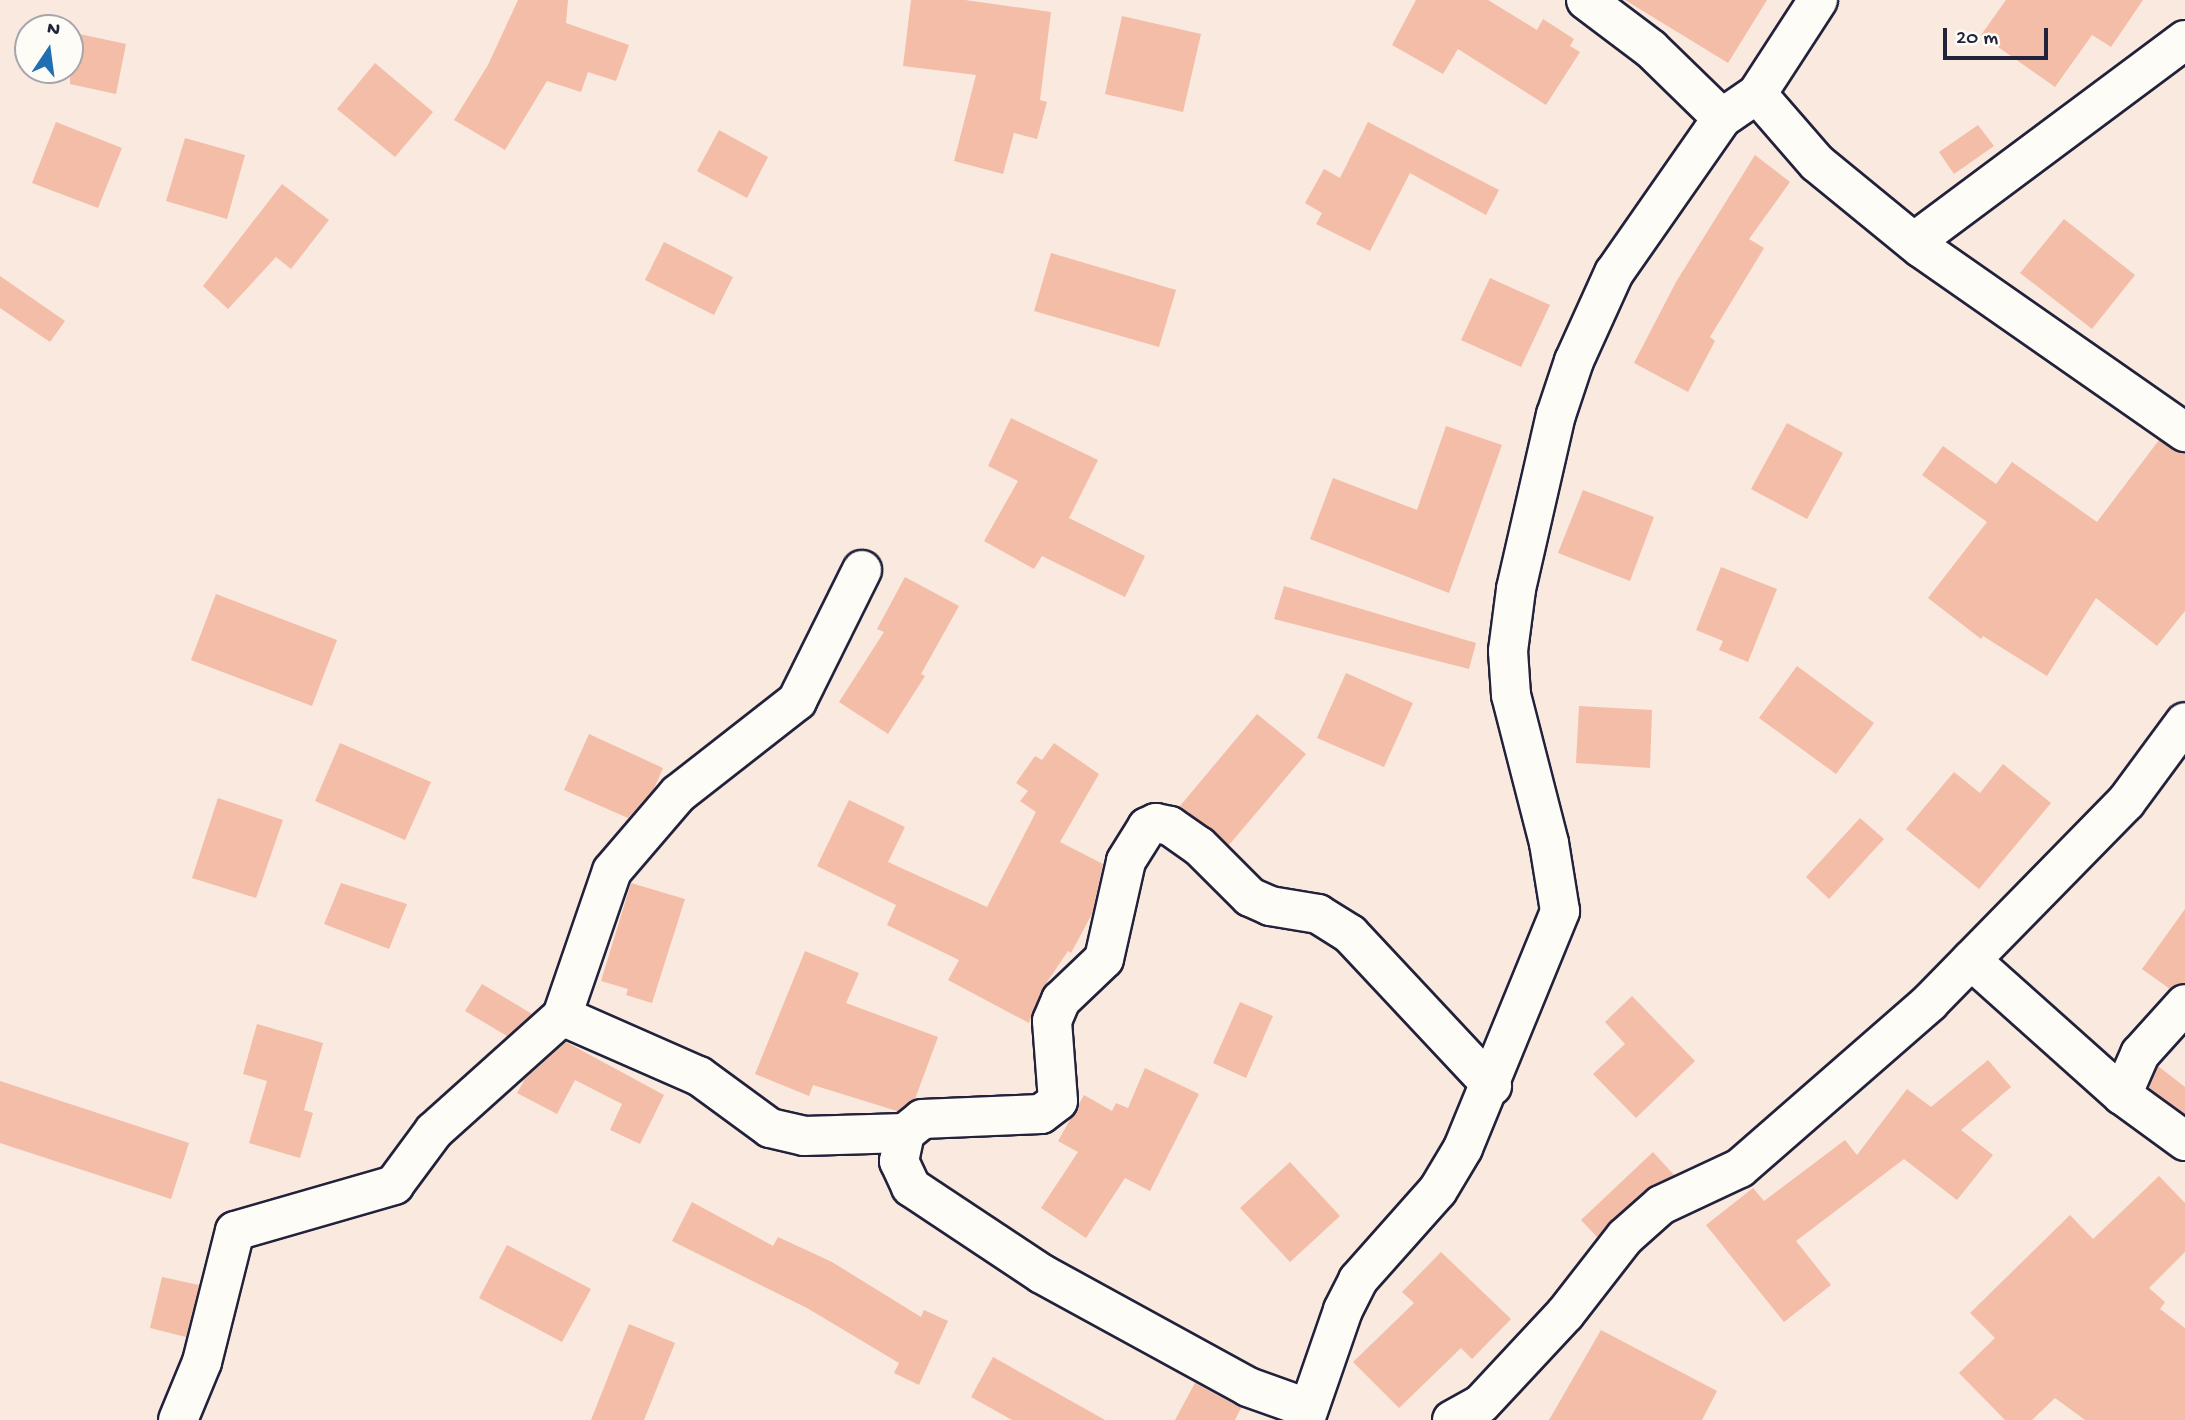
<!DOCTYPE html>
<html>
<head>
<meta charset="utf-8">
<style>
	body { margin:0 }
	#map { position:relative; width:2185px; height:1420px; overflow:hidden; background:#fae9df; font-family:"Gochi Hand",sans-serif }
	div>[style] { position:absolute }
	.building>* { inset:0; background:#f3bda7 }
	.roads { filter:drop-shadow(2px 0 #22223b) drop-shadow(-2px 0 #22223b) drop-shadow(0 2px #22223b) drop-shadow(0 -2px #22223b) }
	.minor>* { height:38px; margin:-19px; padding:0 19px; transform-origin:19px; border-radius:19px; background:#fdfcf7 }
	span { translate:-50% -50%; white-space:nowrap; text-align:center; line-height:1.15; -webkit-text-stroke:7px #fdfcf7; paint-order:stroke }
	.north { position:absolute; left:14px; top:14px; width:70px; height:70px; box-sizing:border-box; background:#fdfcf7; border:2px solid #a5a5ac; border-radius:50%; rotate:13deg; font-size:19px; font-weight:700; line-height:28px; text-align:center; color:#22223b }
	.north::after { content:''; display:block; margin:auto; width:24px; height:32px; background:#1f6fb2; clip-path:polygon(50% 0,100% 100%,50% 72%,0 100%) }
	.scale { position:absolute; left:1943px; top:28px; width:105px; height:32px; box-sizing:border-box; border:4px solid #22223b; border-top:0; padding-left:9px; font-size:21px; line-height:24px; white-space:nowrap; color:#22223b; -webkit-text-stroke:5px #fdfcf7; paint-order:stroke }
</style>
</head>
<body>
<div id="map">
	<div class="building">
		<div style="clip-path:polygon(518px 0,568px 0,566px 23px,629px 45px,616px 81px,588px 72px,581px 92px,547px 81px,505px 150px,454px 120px,488px 65px)"></div>
		<div style="clip-path:polygon(911px 0,965px 0,1051px 12px,1040px 100px,1047px 102px,1037px 139px,1014px 133px,1003px 174px,954px 161px,976px 75px,903px 66px)"></div>
		<div style="clip-path:polygon(1416px 0,1488px 0,1537px 30px,1543px 19px,1574px 39px,1570px 46px,1580px 52px,1546px 105px,1458px 49px,1443px 74px,1392px 45px)"></div>
		<div style="clip-path:polygon(1625px 0,1767px 0,1728px 63px)"></div>
		<div style="clip-path:polygon(2006px 0,2143px 0,2111px 47px,2092px 35px,2055px 87px,1981px 35px)"></div>
		<div style="clip-path:polygon(1122px 16px,1201px 34px,1183px 112px,1105px 94px)"></div>
		<div style="clip-path:polygon(70px 32px,126px 44px,116px 94px,70px 84px)"></div>
		<div style="clip-path:polygon(375px 63px,433px 112px,395px 157px,337px 109px)"></div>
		<div style="clip-path:polygon(56px 122px,122px 148px,98px 208px,32px 183px)"></div>
		<div style="clip-path:polygon(1368px 122px,1499px 190px,1486px 215px,1410px 173px,1370px 251px,1316px 224px,1322px 213px,1305px 203px,1324px 169px,1340px 178px)"></div>
		<div style="clip-path:polygon(1978px 125px,1994px 146px,1954px 174px,1939px 152px)"></div>
		<div style="clip-path:polygon(719px 130px,768px 157px,747px 198px,697px 171px)"></div>
		<div style="clip-path:polygon(185px 138px,245px 155px,227px 219px,166px 201px)"></div>
		<div style="clip-path:polygon(1755px 155px,1790px 182px,1749px 239px,1764px 248px,1710px 337px,1715px 341px,1688px 392px,1634px 363px,1676px 282px)"></div>
		<div style="clip-path:polygon(282px 184px,329px 220px,291px 269px,276px 257px,228px 309px,203px 286px)"></div>
		<div style="clip-path:polygon(2064px 219px,2135px 275px,2092px 329px,2020px 273px)"></div>
		<div style="clip-path:polygon(664px 242px,733px 277px,714px 315px,645px 280px)"></div>
		<div style="clip-path:polygon(1051px 253px,1176px 290px,1159px 347px,1034px 311px)"></div>
		<div style="clip-path:polygon(0 276px,65px 321px,50px 342px,0 308px)"></div>
		<div style="clip-path:polygon(1490px 278px,1550px 305px,1521px 367px,1461px 340px)"></div>
		<div style="clip-path:polygon(1011px 418px,1098px 460px,1069px 518px,1145px 556px,1125px 597px,1042px 556px,1034px 569px,984px 541px,1018px 481px,988px 466px)"></div>
		<div style="clip-path:polygon(1787px 423px,1843px 453px,1807px 519px,1751px 489px)"></div>
		<div style="clip-path:polygon(1446px 426px,1502px 445px,1449px 593px,1310px 539px,1333px 478px,1417px 510px)"></div>
		<div style="clip-path:polygon(2159px 440px,2185px 454px,2185px 611px,2157px 646px,2096px 598px,2047px 676px,1983px 636px,1981px 639px,1928px 598px,1987px 522px,1922px 475px,1943px 446px,1996px 484px,2012px 462px,2097px 522px)"></div>
		<div style="clip-path:polygon(1583px 490px,1654px 517px,1630px 581px,1558px 553px)"></div>
		<div style="clip-path:polygon(1721px 567px,1777px 589px,1748px 662px,1719px 650px,1723px 641px,1696px 630px)"></div>
		<div style="clip-path:polygon(905px 577px,959px 606px,921px 674px,925px 676px,888px 734px,839px 702px,884px 632px,877px 629px)"></div>
		<div style="clip-path:polygon(1284px 586px,1476px 643px,1469px 669px,1274px 619px)"></div>
		<div style="clip-path:polygon(216px 594px,337px 640px,312px 706px,191px 660px)"></div>
		<div style="clip-path:polygon(1797px 666px,1874px 723px,1836px 774px,1759px 718px)"></div>
		<div style="clip-path:polygon(1346px 673px,1413px 703px,1384px 767px,1317px 738px)"></div>
		<div style="clip-path:polygon(1579px 706px,1652px 710px,1650px 768px,1576px 763px)"></div>
		<div style="clip-path:polygon(1257px 714px,1306px 754px,1229px 845px,1180px 806px)"></div>
		<div style="clip-path:polygon(589px 734px,663px 768px,654px 789px,628px 818px,564px 790px)"></div>
		<div style="clip-path:polygon(340px 743px,431px 782px,405px 840px,315px 801px)"></div>
		<div style="clip-path:polygon(1054px 743px,1099px 774px,1060px 842px,1103px 864px,1092px 914px,1071px 953px,1068px 951px,1041px 991px,1029px 1023px,948px 980px,959px 960px,887px 925px,896px 905px,817px 866px,849px 800px,905px 827px,888px 862px,987px 907px,1036px 812px,1020px 801px,1028px 791px,1016px 783px,1035px 756px,1042px 760px)"></div>
		<div style="clip-path:polygon(2003px 764px,2051px 803px,1979px 889px,1906px 829px,1954px 772px,1980px 793px)"></div>
		<div style="clip-path:polygon(218px 798px,283px 820px,256px 898px,192px 878px)"></div>
		<div style="clip-path:polygon(1860px 818px,1884px 839px,1829px 899px,1806px 877px)"></div>
		<div style="clip-path:polygon(341px 883px,407px 904px,389px 949px,324px 924px)"></div>
		<div style="clip-path:polygon(631px 883px,685px 899px,652px 1003px,626px 995px,628px 989px,601px 981px)"></div>
		<div style="clip-path:polygon(2185px 909px,2185px 983px,2170px 989px,2142px 969px)"></div>
		<div style="clip-path:polygon(805px 951px,859px 973px,846px 1003px,938px 1037px,915px 1099px,897px 1111px,813px 1085px,809px 1096px,755px 1074px)"></div>
		<div style="clip-path:polygon(482px 984px,532px 1014px,507px 1036px,465px 1011px)"></div>
		<div style="clip-path:polygon(1632px 996px,1695px 1061px,1636px 1118px,1593px 1074px,1625px 1044px,1605px 1022px)"></div>
		<div style="clip-path:polygon(1240px 1002px,1273px 1016px,1246px 1078px,1213px 1063px)"></div>
		<div style="clip-path:polygon(257px 1024px,323px 1043px,304px 1110px,313px 1113px,300px 1158px,249px 1143px,267px 1081px,243px 1074px)"></div>
		<div style="clip-path:polygon(566px 1042px,664px 1095px,640px 1144px,610px 1130px,622px 1104px,575px 1080px,557px 1114px,517px 1093px,525px 1079px)"></div>
		<div style="clip-path:polygon(1988px 1060px,2011px 1087px,1961px 1130px,1993px 1155px,1957px 1200px,1904px 1159px,1796px 1241px,1831px 1285px,1784px 1322px,1706px 1225px,1753px 1188px,1764px 1201px,1845px 1140px,1857px 1155px,1907px 1089px,1931px 1107px)"></div>
		<div style="clip-path:polygon(2158px 1066px,2185px 1087px,2185px 1114px,2149px 1088px)"></div>
		<div style="clip-path:polygon(1145px 1068px,1199px 1094px,1150px 1191px,1125px 1178px,1086px 1238px,1041px 1208px,1078px 1152px,1058px 1141px,1084px 1095px,1112px 1111px,1116px 1103px,1128px 1108px)"></div>
		<div style="clip-path:polygon(0 1081px,189px 1143px,171px 1199px,0 1143px)"></div>
		<div style="clip-path:polygon(1653px 1152px,1674px 1175px,1646px 1189px,1597px 1237px,1581px 1220px)"></div>
		<div style="clip-path:polygon(1290px 1162px,1340px 1216px,1290px 1262px,1240px 1208px)"></div>
		<div style="clip-path:polygon(2159px 1176px,2185px 1203px,2185px 1252px,2149px 1288px,2165px 1302px,2160px 1309px,2185px 1328px,2185px 1420px,2085px 1420px,2055px 1398px,2032px 1420px,2005px 1420px,1959px 1373px,1995px 1338px,1970px 1313px,2070px 1215px,2093px 1239px)"></div>
		<div style="clip-path:polygon(692px 1202px,773px 1246px,778px 1237px,832px 1262px,921px 1317px,924px 1310px,948px 1321px,919px 1385px,894px 1373px,899px 1363px,807px 1308px,672px 1241px)"></div>
		<div style="clip-path:polygon(507px 1245px,591px 1289px,562px 1342px,479px 1298px)"></div>
		<div style="clip-path:polygon(1441px 1252px,1511px 1319px,1472px 1359px,1461px 1348px,1399px 1408px,1353px 1362px,1414px 1303px,1402px 1292px)"></div>
		<div style="clip-path:polygon(162px 1277px,199px 1285px,186px 1337px,150px 1328px)"></div>
		<div style="clip-path:polygon(629px 1324px,675px 1343px,644px 1420px,591px 1420px)"></div>
		<div style="clip-path:polygon(1601px 1330px,1717px 1391px,1702px 1420px,1549px 1420px)"></div>
		<div style="clip-path:polygon(993px 1357px,1105px 1420px,1012px 1420px,971px 1397px)"></div>
		<div style="clip-path:polygon(1195px 1383px,1241px 1408px,1235px 1420px,1175px 1420px)"></div>
	</div>
	<div class="roads">
		<div class="minor">
			<div style="left:1586px;top:0;width:81px;rotate:37deg"></div>
			<div style="left:1651px;top:49px;width:99px;rotate:44.2deg"></div>
			<div style="left:1757px;top:94px;width:91px;rotate:49deg"></div>
			<div style="left:1817px;top:163px;width:134px;rotate:39.3deg"></div>
			<div style="left:1921px;top:248px;width:322px;rotate:34.9deg"></div>
			<div style="left:1914px;top:242px;width:338px;rotate:-36.7deg"></div>
			<div style="left:862px;top:570px;width:146px;rotate:116.4deg"></div>
			<div style="left:797px;top:701px;width:151px;rotate:142deg"></div>
			<div style="left:678px;top:794px;width:101px;rotate:130.6deg"></div>
			<div style="left:612px;top:871px;width:153px;rotate:109deg"></div>
			<div style="left:562px;top:1016px;width:150px;rotate:23.7deg"></div>
			<div style="left:699px;top:1076px;width:88px;rotate:36.2deg"></div>
			<div style="left:770px;top:1128px;width:35px;rotate:13deg"></div>
			<div style="left:804px;top:1136px;width:101px;rotate:-1.7deg"></div>
			<div style="left:905px;top:1133px;width:22px;rotate:-39deg"></div>
			<div style="left:922px;top:1119px;width:119px;rotate:-2.4deg"></div>
			<div style="left:1041px;top:1114px;width:21px;rotate:-37deg"></div>
			<div style="left:1058px;top:1101px;width:80px;rotate:-94.3deg"></div>
			<div style="left:1052px;top:1021px;width:23px;rotate:-67deg"></div>
			<div style="left:1061px;top:1000px;width:59px;rotate:-43.6deg"></div>
			<div style="left:1104px;top:959px;width:100px;rotate:-77.3deg"></div>
			<div style="left:1126px;top:861px;width:40px;rotate:-58deg"></div>
			<div style="left:1147px;top:827px;width:10px;rotate:-24deg"></div>
			<div style="left:1156px;top:823px;width:14px;rotate:12deg"></div>
			<div style="left:1170px;top:826px;width:35px;rotate:35deg"></div>
			<div style="left:1199px;top:846px;width:72px;rotate:45deg"></div>
			<div style="left:1250px;top:897px;width:22px;rotate:24deg"></div>
			<div style="left:1270px;top:906px;width:49px;rotate:9.5deg"></div>
			<div style="left:1318px;top:914px;width:38px;rotate:32deg"></div>
			<div style="left:1350px;top:934px;width:208px;rotate:46.9deg"></div>
			<div style="left:1971px;top:960px;width:203px;rotate:41.8deg"></div>
			<div style="left:2122px;top:1095px;width:78px;rotate:36.1deg"></div>
			<div style="left:2122px;top:1095px;width:45px;rotate:-66.3deg"></div>
			<div style="left:2140px;top:1054px;width:67px;rotate:-48deg"></div>
			<div style="left:905px;top:1133px;width:29px;rotate:102deg"></div>
			<div style="left:899px;top:1161px;width:29px;rotate:65deg"></div>
			<div style="left:911px;top:1187px;width:157px;rotate:33.6deg"></div>
			<div style="left:1042px;top:1274px;width:235px;rotate:28.7deg"></div>
			<div style="left:1248px;top:1387px;width:63px;rotate:19.6deg"></div>
			<div style="left:178px;top:1420px;width:63px;rotate:-67.5deg"></div>
			<div style="left:202px;top:1362px;width:135px;rotate:-75.9deg"></div>
			<div style="left:235px;top:1231px;width:166px;rotate:-16.1deg"></div>
			<div style="left:394px;top:1185px;width:67px;rotate:-53.5deg"></div>
			<div style="left:434px;top:1131px;width:172px;rotate:-41.9deg"></div>
			<div style="left:1305px;top:1420px;width:116px;rotate:-70.9deg"></div>
			<div style="left:1343px;top:1310px;width:34px;rotate:-63deg"></div>
			<div style="left:1358px;top:1280px;width:120px;rotate:-48.4deg"></div>
			<div style="left:1438px;top:1190px;width:49px;rotate:-59.2deg"></div>
			<div style="left:1463px;top:1148px;width:256px;rotate:-67.7deg"></div>
			<div style="left:1560px;top:911px;width:69px;rotate:-99.2deg"></div>
			<div style="left:1549px;top:843px;width:153px;rotate:-104.4deg"></div>
			<div style="left:1511px;top:695px;width:44px;rotate:-93.9deg"></div>
			<div style="left:1508px;top:651px;width:63px;rotate:-82.6deg"></div>
			<div style="left:1516px;top:589px;width:179px;rotate:-77.1deg"></div>
			<div style="left:1556px;top:415px;width:57px;rotate:-71.6deg"></div>
			<div style="left:1574px;top:361px;width:97px;rotate:-65.6deg"></div>
			<div style="left:1614px;top:273px;width:189px;rotate:-55.1deg"></div>
			<div style="left:1722px;top:118px;width:42px;rotate:-34.4deg"></div>
			<div style="left:1757px;top:94px;width:112px;rotate:-57deg"></div>
			<div style="left:1452px;top:1420px;width:33px;rotate:-29deg"></div>
			<div style="left:1481px;top:1404px;width:123px;rotate:-47deg"></div>
			<div style="left:1565px;top:1314px;width:98px;rotate:-52.1deg"></div>
			<div style="left:1625px;top:1237px;width:48px;rotate:-41.6deg"></div>
			<div style="left:1661px;top:1205px;width:87px;rotate:-25.1deg"></div>
			<div style="left:1740px;top:1168px;width:252px;rotate:-41.1deg"></div>
			<div style="left:1930px;top:1002px;width:280px;rotate:-45.6deg"></div>
			<div style="left:2126px;top:802px;width:99px;rotate:-53.6deg"></div>
		</div>
	</div>
	<div class="north">N</div>
	<div class="scale">20 m</div>
</div>
</body>
</html>
